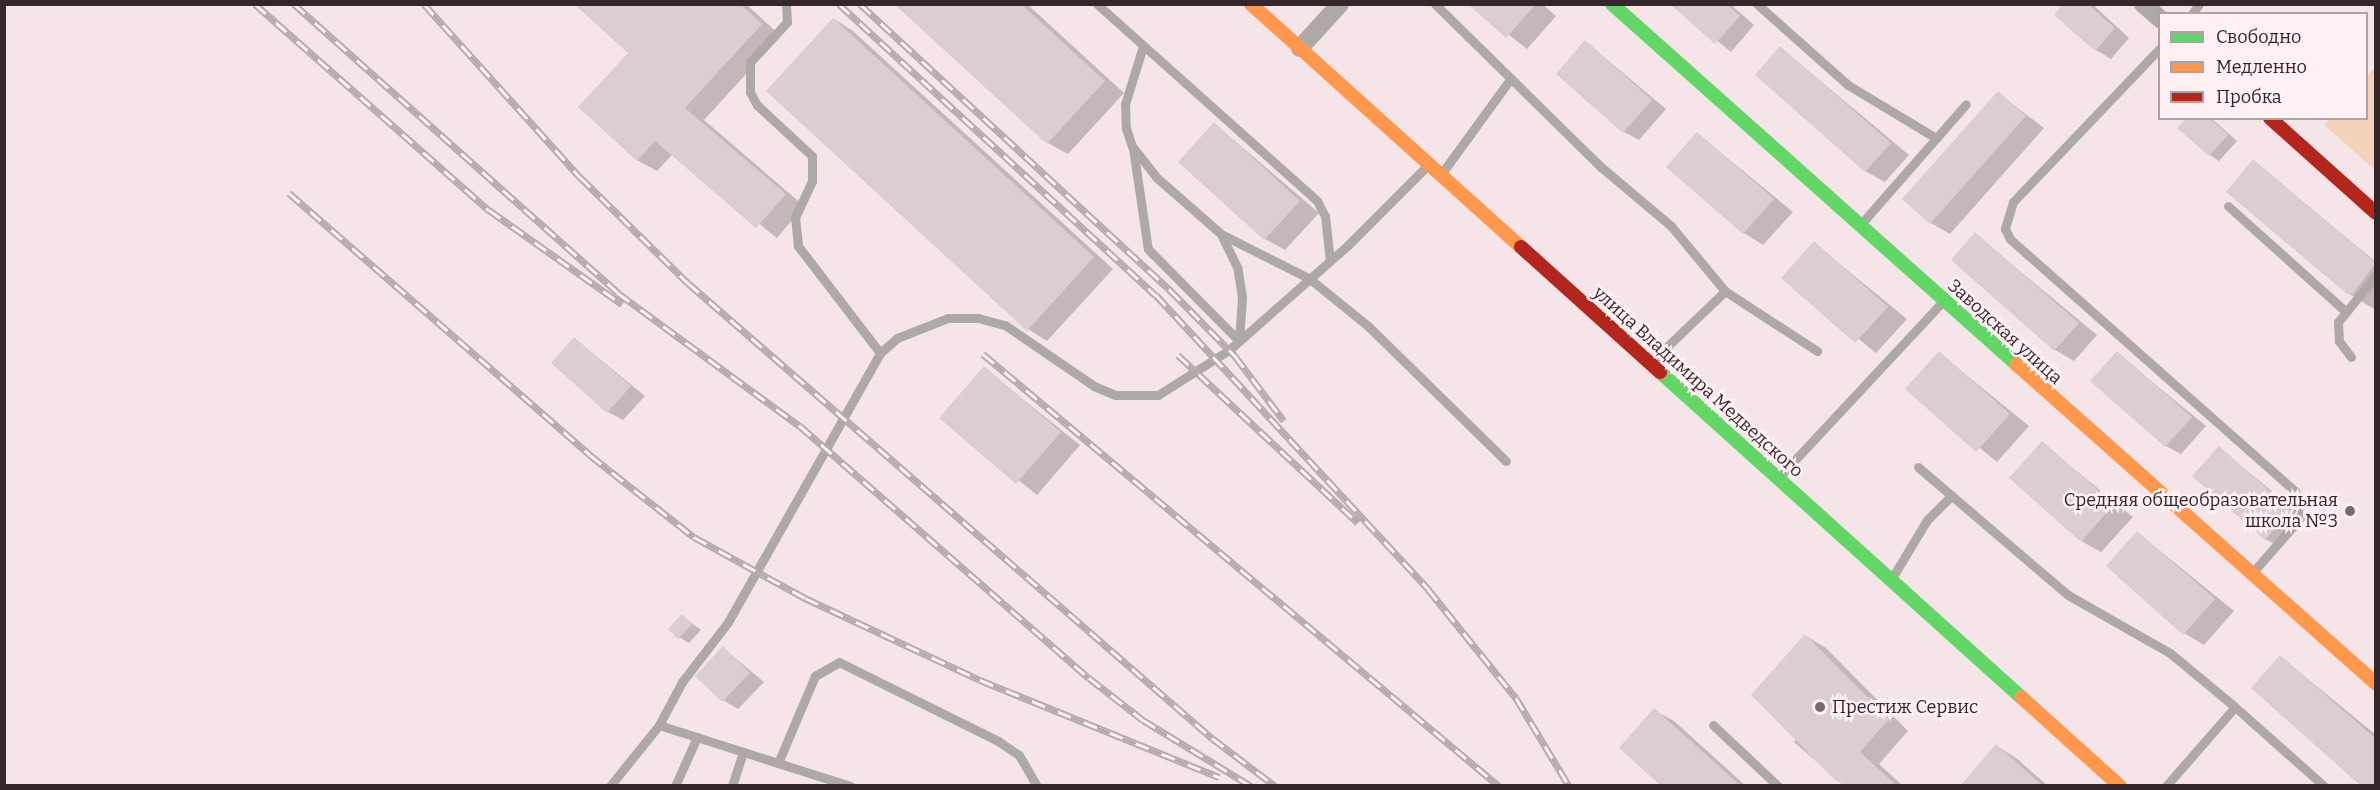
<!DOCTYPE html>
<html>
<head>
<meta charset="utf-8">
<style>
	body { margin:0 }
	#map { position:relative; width:2380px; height:790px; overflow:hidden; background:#f5e4e8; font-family:Bitter,serif }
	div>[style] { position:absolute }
	.green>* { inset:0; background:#f3d4bb }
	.shadow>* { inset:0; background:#0003 }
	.building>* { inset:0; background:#dacdd4 }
	.lane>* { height:9px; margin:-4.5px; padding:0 4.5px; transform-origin:4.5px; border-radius:4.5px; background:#aea8a7 }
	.street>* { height:18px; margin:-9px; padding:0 9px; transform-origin:9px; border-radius:9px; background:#aea8a7 }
	.fast>* { height:14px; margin:-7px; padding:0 7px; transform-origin:7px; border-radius:7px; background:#63d668 }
	.slow>* { height:14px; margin:-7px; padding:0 7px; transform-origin:7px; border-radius:7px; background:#ff974d }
	.jam>* { height:14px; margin:-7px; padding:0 7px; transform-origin:7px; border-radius:7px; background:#b3261e }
	.rail>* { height:7px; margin-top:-3.5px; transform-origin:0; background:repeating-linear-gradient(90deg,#fff0f3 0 14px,#b4abac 0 28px); box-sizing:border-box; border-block:2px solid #b4abac }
	.dots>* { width:16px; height:16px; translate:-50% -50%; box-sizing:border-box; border:3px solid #fff0f3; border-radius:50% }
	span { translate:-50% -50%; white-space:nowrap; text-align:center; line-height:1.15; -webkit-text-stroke:5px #fff0f3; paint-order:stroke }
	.street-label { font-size:18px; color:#34272a }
	.poi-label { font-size:18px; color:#34272a }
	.right { translate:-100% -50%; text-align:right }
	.left { translate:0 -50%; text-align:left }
	.frame { position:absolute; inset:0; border:6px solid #34272a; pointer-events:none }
	.legend { position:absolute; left:2158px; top:12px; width:210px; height:108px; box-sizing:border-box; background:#fff0f3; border:2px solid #aea0a3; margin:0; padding:8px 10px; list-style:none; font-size:18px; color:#34272a }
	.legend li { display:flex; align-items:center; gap:12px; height:30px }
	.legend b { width:30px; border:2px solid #aea0a3 }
</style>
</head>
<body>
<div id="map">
	<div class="green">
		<div style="clip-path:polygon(2375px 67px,2375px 170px,2324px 125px,2330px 119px,2366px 118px,2367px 77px)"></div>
	</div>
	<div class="shadow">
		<div style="clip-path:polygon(577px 4px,746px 4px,781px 36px,704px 120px,804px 206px,777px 238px,673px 154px,657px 171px,637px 160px,630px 53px)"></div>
		<div style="clip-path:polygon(897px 4px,1027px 4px,1124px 93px,1068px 154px,1048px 143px)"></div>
		<div style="clip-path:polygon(1470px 4px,1542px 4px,1556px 16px,1527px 49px)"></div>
		<div style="clip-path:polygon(1672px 4px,1730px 4px,1754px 25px,1731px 52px)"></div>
		<div style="clip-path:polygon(2065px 4px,2092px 4px,2129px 38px,2111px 59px,2096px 50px)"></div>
		<div style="clip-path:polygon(834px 19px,853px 31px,1113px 269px,1047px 341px,1028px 329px)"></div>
		<div style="clip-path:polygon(1586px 42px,1666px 109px,1639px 140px,1624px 132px)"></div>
		<div style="clip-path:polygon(1781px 48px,1909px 155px,1885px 182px,1865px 171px)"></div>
		<div style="clip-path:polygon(1998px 93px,2044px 128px,1950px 234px,1931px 223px)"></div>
		<div style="clip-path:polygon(2188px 118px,2211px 118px,2237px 141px,2219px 161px,2210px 155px)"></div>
		<div style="clip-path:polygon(1215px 124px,1319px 213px,1285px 250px,1265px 239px)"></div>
		<div style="clip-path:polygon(1698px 134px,1793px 212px,1763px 245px,1744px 233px)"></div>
		<div style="clip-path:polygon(2253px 161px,2376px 262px,2376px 310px,2348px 293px)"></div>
		<div style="clip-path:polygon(1975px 234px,2097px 335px,2074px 361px,2055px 350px)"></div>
		<div style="clip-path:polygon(1814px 243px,1907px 319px,1876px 353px,1784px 278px)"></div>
		<div style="clip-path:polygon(574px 338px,645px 396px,623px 420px,608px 412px)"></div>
		<div style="clip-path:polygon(1939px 353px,2029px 426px,1997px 462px,1908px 389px)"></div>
		<div style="clip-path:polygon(2117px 353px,2206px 426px,2181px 454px,2166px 446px)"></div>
		<div style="clip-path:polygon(984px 368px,1080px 445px,1037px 495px,941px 418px)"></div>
		<div style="clip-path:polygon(2042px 443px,2133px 517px,2101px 552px,2081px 541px)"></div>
		<div style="clip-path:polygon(2219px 448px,2306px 519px,2280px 547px,2265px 539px)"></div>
		<div style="clip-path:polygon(2138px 533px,2234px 611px,2204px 645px,2184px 633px)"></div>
		<div style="clip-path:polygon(682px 616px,701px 630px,689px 643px,679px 637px)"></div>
		<div style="clip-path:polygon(1806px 636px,1826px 648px,1908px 731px,1879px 764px,1903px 786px,1845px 786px,1794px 742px,1799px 736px)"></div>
		<div style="clip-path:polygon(723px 648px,764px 682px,738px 709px,723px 700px)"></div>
		<div style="clip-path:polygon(2281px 657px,2376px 735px,2376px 786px)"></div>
		<div style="clip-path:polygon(1654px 710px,1674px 721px,1746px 786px,1663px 786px)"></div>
		<div style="clip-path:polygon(1997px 746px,2016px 758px,2048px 786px,1964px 786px)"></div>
	</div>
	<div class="building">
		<div style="clip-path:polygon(574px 4px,740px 4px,762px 24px,685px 108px,786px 194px,756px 228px,655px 141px,637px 161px,578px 107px,628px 53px)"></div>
		<div style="clip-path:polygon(894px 4px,1021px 4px,1105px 81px,1047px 144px)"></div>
		<div style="clip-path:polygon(1468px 4px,1536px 4px,1506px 38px)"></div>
		<div style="clip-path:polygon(1670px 4px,1727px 4px,1740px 16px,1715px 44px)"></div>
		<div style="clip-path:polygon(2063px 4px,2088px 4px,2115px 28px,2095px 51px,2054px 15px)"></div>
		<div style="clip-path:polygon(833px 18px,1094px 257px,1027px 331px,766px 91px)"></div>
		<div style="clip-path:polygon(1585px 40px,1652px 100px,1623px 133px,1556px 74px)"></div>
		<div style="clip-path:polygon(1780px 46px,1891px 143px,1865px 172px,1755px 75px)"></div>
		<div style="clip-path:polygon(1998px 91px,2026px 116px,1930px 224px,1902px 199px)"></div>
		<div style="clip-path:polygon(2186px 118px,2210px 118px,2228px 135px,2209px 156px,2177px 128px)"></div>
		<div style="clip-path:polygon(1214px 122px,1300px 201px,1264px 240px,1178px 162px)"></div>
		<div style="clip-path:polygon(1697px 132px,1774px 199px,1743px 234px,1666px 167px)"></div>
		<div style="clip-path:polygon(2253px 159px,2376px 263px,2353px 293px,2347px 294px,2226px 192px)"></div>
		<div style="clip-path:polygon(1975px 232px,2079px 323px,2054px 351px,1951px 260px)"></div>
		<div style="clip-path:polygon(1814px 241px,1888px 307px,1855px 343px,1781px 278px)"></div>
		<div style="clip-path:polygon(574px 337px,631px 386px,607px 413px,551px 363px)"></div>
		<div style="clip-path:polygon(1939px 351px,2010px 414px,1976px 452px,1905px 389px)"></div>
		<div style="clip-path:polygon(2117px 351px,2192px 417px,2165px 447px,2090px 381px)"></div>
		<div style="clip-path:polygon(984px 366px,1061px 432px,1016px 484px,939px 418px)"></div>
		<div style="clip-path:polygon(2042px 441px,2114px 504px,2081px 542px,2009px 478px)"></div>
		<div style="clip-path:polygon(2219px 446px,2291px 510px,2265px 540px,2192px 476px)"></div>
		<div style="clip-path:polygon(2137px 531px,2215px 599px,2183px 635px,2106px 566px)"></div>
		<div style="clip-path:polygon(682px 614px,692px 624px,678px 639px,668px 629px)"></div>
		<div style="clip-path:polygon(1805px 634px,1889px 719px,1860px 752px,1897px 786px,1846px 786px,1835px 780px,1751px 695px)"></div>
		<div style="clip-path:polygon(723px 646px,750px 673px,722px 702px,695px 676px)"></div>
		<div style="clip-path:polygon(2280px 655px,2376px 739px,2376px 786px,2361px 786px,2251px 688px)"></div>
		<div style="clip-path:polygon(1654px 708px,1741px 786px,1661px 786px,1619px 748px)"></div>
		<div style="clip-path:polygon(1996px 744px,2043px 786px,1960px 786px)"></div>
	</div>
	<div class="lane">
		<div style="left:786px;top:4px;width:18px;rotate:87deg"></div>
		<div style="left:787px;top:22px;width:54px;rotate:132.8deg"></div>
		<div style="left:750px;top:62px;width:30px;rotate:90deg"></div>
		<div style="left:750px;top:92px;width:15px;rotate:62deg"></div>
		<div style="left:757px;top:105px;width:75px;rotate:42.8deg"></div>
		<div style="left:812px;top:156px;width:25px;rotate:90deg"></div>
		<div style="left:812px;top:181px;width:40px;rotate:115deg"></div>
		<div style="left:795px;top:217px;width:29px;rotate:84deg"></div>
		<div style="left:798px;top:246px;width:135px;rotate:52.5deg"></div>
		<div style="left:1097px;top:4px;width:295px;rotate:41.8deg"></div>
		<div style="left:1317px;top:201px;width:17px;rotate:62deg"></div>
		<div style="left:1325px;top:216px;width:45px;rotate:83.7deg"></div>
		<div style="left:1435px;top:4px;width:233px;rotate:44.5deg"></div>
		<div style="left:1601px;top:167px;width:92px;rotate:40.1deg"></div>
		<div style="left:1671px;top:226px;width:85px;rotate:50.3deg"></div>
		<div style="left:1725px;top:291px;width:101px;rotate:136.2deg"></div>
		<div style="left:1757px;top:4px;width:122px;rotate:41.7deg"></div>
		<div style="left:1848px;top:85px;width:103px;rotate:31.1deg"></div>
		<div style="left:2192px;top:14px;width:12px;rotate:-55deg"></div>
		<div style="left:1143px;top:46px;width:61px;rotate:107.2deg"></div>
		<div style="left:1125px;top:104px;width:24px;rotate:88deg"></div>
		<div style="left:1126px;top:128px;width:19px;rotate:72deg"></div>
		<div style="left:1132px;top:146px;width:39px;rotate:52deg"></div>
		<div style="left:1156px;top:177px;width:86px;rotate:41.2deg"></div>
		<div style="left:1221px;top:234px;width:100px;rotate:26.8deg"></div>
		<div style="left:1310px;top:279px;width:75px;rotate:39deg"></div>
		<div style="left:1368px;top:326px;width:193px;rotate:44.4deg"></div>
		<div style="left:2160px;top:48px;width:213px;rotate:133.7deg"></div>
		<div style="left:2013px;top:202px;width:28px;rotate:107deg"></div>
		<div style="left:2005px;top:229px;width:11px;rotate:63deg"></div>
		<div style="left:2010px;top:239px;width:380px;rotate:41.5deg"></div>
		<div style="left:2295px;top:491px;width:13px;rotate:67deg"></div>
		<div style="left:2300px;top:503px;width:20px;rotate:101deg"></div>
		<div style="left:2296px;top:523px;width:65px;rotate:131.3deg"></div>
		<div style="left:1133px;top:148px;width:102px;rotate:81.6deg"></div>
		<div style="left:1148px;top:249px;width:129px;rotate:45.3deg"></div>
		<div style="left:1239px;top:341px;width:44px;rotate:-86.1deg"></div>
		<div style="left:1242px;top:297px;width:30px;rotate:-99deg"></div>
		<div style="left:1237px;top:267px;width:34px;rotate:-116deg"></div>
		<div style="left:1442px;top:173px;width:117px;rotate:-54deg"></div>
		<div style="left:2228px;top:206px;width:156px;rotate:41.9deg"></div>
		<div style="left:1861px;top:224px;width:159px;rotate:-48.8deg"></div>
		<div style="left:1725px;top:291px;width:110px;rotate:33.1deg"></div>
		<div style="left:2351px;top:357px;width:20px;rotate:-127deg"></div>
		<div style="left:2339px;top:341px;width:19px;rotate:-93deg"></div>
		<div style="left:2338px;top:322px;width:60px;rotate:-51deg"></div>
		<div style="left:1918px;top:467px;width:197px;rotate:40.5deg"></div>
		<div style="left:2068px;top:595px;width:117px;rotate:29.6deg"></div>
		<div style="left:2170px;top:653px;width:85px;rotate:39.7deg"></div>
		<div style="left:1780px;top:476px;width:239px;rotate:-47deg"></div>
		<div style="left:1892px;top:578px;width:68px;rotate:-58.9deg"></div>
		<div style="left:1927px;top:520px;width:35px;rotate:-45deg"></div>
		<div style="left:659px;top:725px;width:49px;rotate:-61.9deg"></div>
		<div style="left:682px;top:682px;width:76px;rotate:-52.5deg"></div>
		<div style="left:728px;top:622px;width:309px;rotate:-60.5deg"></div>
		<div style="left:880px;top:353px;width:23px;rotate:-41deg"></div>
		<div style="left:897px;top:338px;width:55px;rotate:-21.4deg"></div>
		<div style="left:948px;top:318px;width:30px"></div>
		<div style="left:978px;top:318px;width:28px;rotate:15deg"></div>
		<div style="left:1005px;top:325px;width:108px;rotate:34.4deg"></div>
		<div style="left:1094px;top:386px;width:23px;rotate:23deg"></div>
		<div style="left:1115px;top:395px;width:43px"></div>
		<div style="left:1158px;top:395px;width:84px;rotate:-32.4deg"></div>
		<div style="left:1229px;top:350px;width:159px;rotate:-41.4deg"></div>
		<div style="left:1348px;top:245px;width:112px;rotate:-45deg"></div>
		<div style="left:1713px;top:725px;width:89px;rotate:43.2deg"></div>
		<div style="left:778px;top:763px;width:95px;rotate:-67deg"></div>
		<div style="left:815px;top:676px;width:28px;rotate:-30deg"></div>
		<div style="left:839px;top:662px;width:178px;rotate:26.4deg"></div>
		<div style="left:998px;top:741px;width:25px;rotate:34deg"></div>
		<div style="left:1019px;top:755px;width:36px;rotate:60deg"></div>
		<div style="left:610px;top:786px;width:78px;rotate:-51.2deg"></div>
		<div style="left:659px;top:725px;width:201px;rotate:17.7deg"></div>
		<div style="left:675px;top:786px;width:54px;rotate:-65.8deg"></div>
		<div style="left:732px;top:786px;width:36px;rotate:-72deg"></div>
		<div style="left:2166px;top:786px;width:105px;rotate:-48.9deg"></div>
		<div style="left:2235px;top:707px;width:119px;rotate:41.6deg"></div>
	</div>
	<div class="street">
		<div style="left:2143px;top:4px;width:23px;rotate:41deg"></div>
		<div style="left:1300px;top:48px;width:59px;rotate:-47.7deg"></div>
	</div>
	<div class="fast">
		<div style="left:1612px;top:4px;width:541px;rotate:41.7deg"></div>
		<div style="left:1660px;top:372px;width:486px;rotate:42deg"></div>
	</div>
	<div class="slow">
		<div style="left:1251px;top:4px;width:363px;rotate:42deg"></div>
		<div style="left:2016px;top:364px;width:482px;rotate:41.6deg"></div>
		<div style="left:2021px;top:697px;width:133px;rotate:42deg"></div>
	</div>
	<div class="jam">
		<div style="left:2270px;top:118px;width:142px;rotate:41.9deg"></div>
		<div style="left:1521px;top:247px;width:187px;rotate:42deg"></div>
	</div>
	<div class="rail">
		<div style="left:255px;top:4px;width:312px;rotate:41.4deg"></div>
		<div style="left:489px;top:210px;width:163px;rotate:35.3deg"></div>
		<div style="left:294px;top:4px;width:434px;rotate:41.7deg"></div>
		<div style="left:618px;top:293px;width:225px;rotate:36.2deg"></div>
		<div style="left:800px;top:426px;width:383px;rotate:41.1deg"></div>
		<div style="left:1089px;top:678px;width:68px;rotate:37.9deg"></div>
		<div style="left:1143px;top:720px;width:127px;rotate:31.4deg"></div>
		<div style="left:424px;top:4px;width:233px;rotate:48deg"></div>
		<div style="left:580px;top:177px;width:151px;rotate:44.5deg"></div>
		<div style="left:688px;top:283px;width:694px;rotate:40.97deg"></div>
		<div style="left:1212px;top:738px;width:79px;rotate:37.3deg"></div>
		<div style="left:839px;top:4px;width:430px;rotate:42.6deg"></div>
		<div style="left:1156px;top:295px;width:401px;rotate:47.2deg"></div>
		<div style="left:1428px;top:589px;width:140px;rotate:51.1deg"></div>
		<div style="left:1516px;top:698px;width:103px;rotate:58.9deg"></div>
		<div style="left:860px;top:4px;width:422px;rotate:42.7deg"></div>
		<div style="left:1170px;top:290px;width:93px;rotate:45.4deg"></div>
		<div style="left:1235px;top:356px;width:81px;rotate:53deg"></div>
		<div style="left:289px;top:193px;width:399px;rotate:41deg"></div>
		<div style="left:590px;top:455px;width:132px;rotate:38.3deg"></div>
		<div style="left:694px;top:537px;width:127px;rotate:28.8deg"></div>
		<div style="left:805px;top:598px;width:193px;rotate:25.1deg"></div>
		<div style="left:980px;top:680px;width:258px;rotate:22.1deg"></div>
		<div style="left:983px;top:354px;width:673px;rotate:39.94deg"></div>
		<div style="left:1178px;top:355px;width:246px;rotate:43deg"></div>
	</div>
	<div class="dots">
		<div style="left:2350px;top:511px;background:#78696c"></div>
		<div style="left:1820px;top:707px;background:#78696c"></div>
	</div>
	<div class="street-label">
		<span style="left:2005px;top:332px;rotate:42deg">Заводская улица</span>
		<span style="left:1698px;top:382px;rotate:42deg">улица Владимира Медведского</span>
	</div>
	<div class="poi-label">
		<span class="right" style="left:2338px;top:511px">Cредняя общеобразовательная<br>школа №3</span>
		<span class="left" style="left:1832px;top:707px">Престиж Сервис</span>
	</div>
	<div class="frame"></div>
	<ul class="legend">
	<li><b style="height:8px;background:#63d668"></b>Свободно</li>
	<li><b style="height:8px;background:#ff974d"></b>Медленно</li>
	<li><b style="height:8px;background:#b3261e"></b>Пробка</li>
	</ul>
</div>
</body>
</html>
